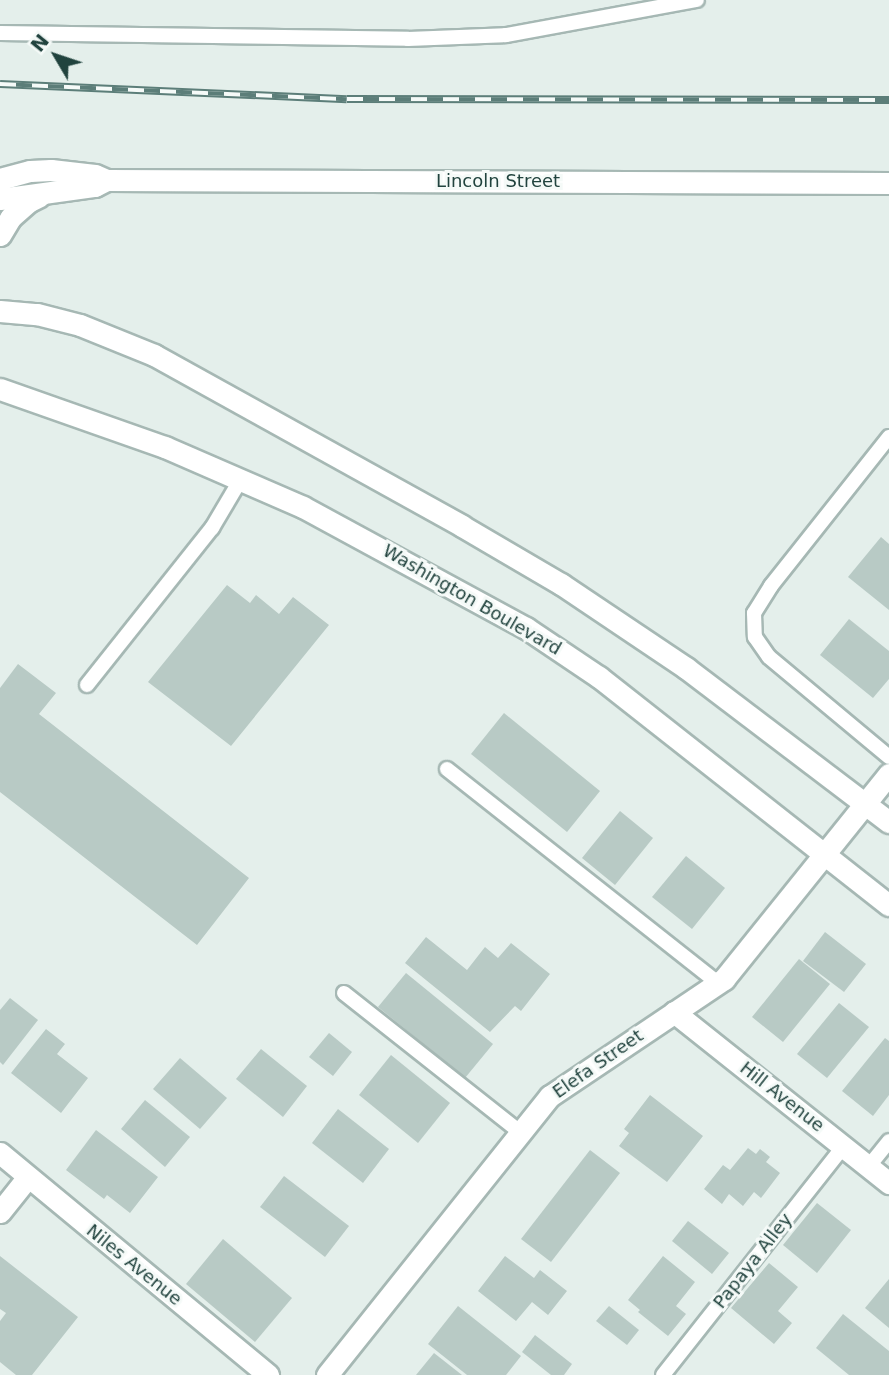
<!DOCTYPE html>
<html>
<head>
<meta charset="utf-8">
<style>
	body { margin:0 }
	#map { position:relative; width:889px; height:1375px; overflow:hidden; background:#e4efeb; font-family:"DejaVu Sans",sans-serif }
	div>[style] { position:absolute }
	.building>* { inset:0; background:#b8cac5 }
	.roads { filter:drop-shadow(2px 0 #a6b8b4) drop-shadow(-2px 0 #a6b8b4) drop-shadow(0 2px #a6b8b4) drop-shadow(0 -2px #a6b8b4) }
	.service>* { height:14px; margin:-7px; padding:0 7px; transform-origin:7px; border-radius:7px; background:#fff }
	.minor>* { height:21px; margin:-10.5px; padding:0 10.5px; transform-origin:10.5px; border-radius:10.5px; background:#fff }
	.secondary>* { height:21px; margin:-10.5px; padding:0 10.5px; transform-origin:10.5px; border-radius:10.5px; background:#fff }
	.rail>* { height:8px; margin-top:-4px; transform-origin:0; background:repeating-linear-gradient(90deg,#f5faf8 0 16px,#5c7e79 0 32px); box-sizing:border-box; border-block:2px solid #5c7e79 }
	span { translate:-50% -50%; white-space:nowrap; text-align:center; line-height:1.15; -webkit-text-stroke:6px #f5faf8; paint-order:stroke }
	.street-label { font-size:18px; color:#21433e }
	.north { position:absolute; left:21px; top:21px; width:70px; height:70px; -webkit-text-stroke:5px #f5faf8; paint-order:stroke; rotate:309deg; font-size:19px; font-weight:700; line-height:28px; text-align:center; color:#21433e }
	.north::after { content:''; display:block; margin:auto; width:24px; height:32px; background:#21433e; clip-path:polygon(50% 0,100% 100%,50% 72%,0 100%) }
</style>
</head>
<body>
<div id="map">
	<div class="building">
		<div style="clip-path:polygon(881px 537px,889px 544px,889px 610px,848px 577px)"></div>
		<div style="clip-path:polygon(227px 585px,250px 603px,256px 595px,279px 614px,293px 597px,329px 625px,231px 746px,148px 682px)"></div>
		<div style="clip-path:polygon(849px 619px,889px 651px,889px 679px,873px 698px,820px 655px)"></div>
		<div style="clip-path:polygon(18px 664px,56px 693px,39px 714px,249px 878px,197px 945px,0 792px,0 688px)"></div>
		<div style="clip-path:polygon(504px 713px,600px 791px,567px 832px,471px 754px)"></div>
		<div style="clip-path:polygon(620px 811px,653px 838px,615px 885px,582px 858px)"></div>
		<div style="clip-path:polygon(686px 856px,725px 888px,692px 929px,652px 897px)"></div>
		<div style="clip-path:polygon(825px 932px,866px 964px,844px 992px,803px 961px)"></div>
		<div style="clip-path:polygon(426px 937px,467px 970px,485px 947px,498px 958px,511px 943px,550px 974px,521px 1011px,515px 1006px,490px 1032px,405px 963px)"></div>
		<div style="clip-path:polygon(799px 959px,830px 984px,783px 1042px,752px 1017px)"></div>
		<div style="clip-path:polygon(406px 973px,493px 1044px,465px 1078px,378px 1007px)"></div>
		<div style="clip-path:polygon(10px 998px,38px 1020px,3px 1065px,0 1062px,0 1010px)"></div>
		<div style="clip-path:polygon(839px 1003px,869px 1027px,827px 1078px,797px 1054px)"></div>
		<div style="clip-path:polygon(46px 1029px,65px 1044px,57px 1054px,88px 1078px,61px 1113px,11px 1073px)"></div>
		<div style="clip-path:polygon(329px 1033px,352px 1052px,333px 1076px,309px 1057px)"></div>
		<div style="clip-path:polygon(885px 1038px,889px 1041px,889px 1095px,873px 1116px,842px 1091px)"></div>
		<div style="clip-path:polygon(261px 1049px,307px 1086px,283px 1117px,236px 1079px)"></div>
		<div style="clip-path:polygon(391px 1055px,450px 1103px,418px 1143px,359px 1095px)"></div>
		<div style="clip-path:polygon(180px 1058px,227px 1098px,200px 1129px,153px 1089px)"></div>
		<div style="clip-path:polygon(650px 1095px,703px 1136px,667px 1182px,619px 1146px,629px 1133px,624px 1129px)"></div>
		<div style="clip-path:polygon(145px 1100px,190px 1137px,165px 1167px,121px 1129px)"></div>
		<div style="clip-path:polygon(338px 1109px,389px 1149px,363px 1183px,312px 1143px)"></div>
		<div style="clip-path:polygon(96px 1130px,158px 1177px,130px 1213px,107px 1195px,104px 1199px,66px 1170px)"></div>
		<div style="clip-path:polygon(748px 1148px,756px 1154px,760px 1149px,770px 1157px,766px 1162px,780px 1173px,761px 1198px,754px 1192px,743px 1206px,729px 1194px,722px 1204px,704px 1189px,723px 1165px,730px 1170px)"></div>
		<div style="clip-path:polygon(590px 1150px,620px 1173px,551px 1262px,521px 1239px)"></div>
		<div style="clip-path:polygon(284px 1176px,349px 1226px,325px 1257px,260px 1207px)"></div>
		<div style="clip-path:polygon(817px 1203px,851px 1230px,817px 1273px,783px 1245px)"></div>
		<div style="clip-path:polygon(688px 1221px,729px 1253px,712px 1274px,672px 1241px)"></div>
		<div style="clip-path:polygon(223px 1239px,292px 1298px,255px 1342px,186px 1284px)"></div>
		<div style="clip-path:polygon(0 1256px,78px 1317px,32px 1375px,16px 1375px,0 1362px,0 1321px,6px 1313px,0 1309px)"></div>
		<div style="clip-path:polygon(505px 1256px,534px 1278px,540px 1270px,567px 1291px,548px 1315px,532px 1302px,516px 1321px,478px 1291px)"></div>
		<div style="clip-path:polygon(663px 1256px,695px 1282px,676px 1306px,686px 1314px,668px 1336px,638px 1312px,640px 1310px,628px 1300px)"></div>
		<div style="clip-path:polygon(769px 1263px,798px 1287px,778px 1311px,792px 1323px,774px 1344px,731px 1308px)"></div>
		<div style="clip-path:polygon(889px 1279px,889px 1328px,865px 1308px)"></div>
		<div style="clip-path:polygon(458px 1306px,521px 1356px,506px 1375px,467px 1375px,428px 1344px)"></div>
		<div style="clip-path:polygon(609px 1306px,639px 1330px,627px 1345px,596px 1321px)"></div>
		<div style="clip-path:polygon(843px 1314px,889px 1351px,889px 1375px,849px 1375px,816px 1348px)"></div>
		<div style="clip-path:polygon(535px 1335px,572px 1364px,564px 1375px,551px 1375px,522px 1352px)"></div>
		<div style="clip-path:polygon(434px 1353px,462px 1375px,416px 1375px)"></div>
	</div>
	<div class="roads">
		<div class="service">
			<div style="left:0;top:33px;width:408px;rotate:0.8deg"></div>
			<div style="left:408px;top:39px;width:98px;rotate:-2.3deg"></div>
			<div style="left:506px;top:35px;width:194px;rotate:-10.4deg"></div>
			<div style="left:889px;top:437px;width:190px;rotate:128.4deg"></div>
			<div style="left:771px;top:586px;width:32px;rotate:122deg"></div>
			<div style="left:754px;top:613px;width:24px;rotate:88deg"></div>
			<div style="left:755px;top:637px;width:24px;rotate:55deg"></div>
			<div style="left:769px;top:657px;width:156px;rotate:39.8deg"></div>
			<div style="left:87px;top:685px;width:201px;rotate:-51.5deg"></div>
			<div style="left:212px;top:528px;width:57px;rotate:-59.4deg"></div>
			<div style="left:447px;top:769px;width:345px;rotate:38.3deg"></div>
			<div style="left:344px;top:993px;width:223px;rotate:38.3deg"></div>
			<div style="left:869px;top:1166px;width:32px;rotate:-51deg"></div>
			<div style="left:663px;top:1375px;width:290px;rotate:-51.7deg"></div>
		</div>
		<div class="minor">
			<div style="left:0;top:179px;width:31px;rotate:-15deg"></div>
			<div style="left:30px;top:171px;width:21px;rotate:-3deg"></div>
			<div style="left:51px;top:170px;width:44px;rotate:6.5deg"></div>
			<div style="left:95px;top:175px;width:13px;rotate:23deg"></div>
			<div style="left:107px;top:180px;width:782px;rotate:0.22deg"></div>
			<div style="left:0;top:199px;width:96px;rotate:-7.8deg"></div>
			<div style="left:95px;top:186px;width:11px;rotate:-27deg"></div>
			<div style="left:0;top:235px;width:21px;rotate:-59deg"></div>
			<div style="left:11px;top:217px;width:23px;rotate:-41deg"></div>
			<div style="left:28px;top:202px;width:13px;rotate:-27deg"></div>
			<div style="left:674px;top:1012px;width:275px;rotate:38.5deg"></div>
			<div style="left:0;top:1153px;width:348px;rotate:39.6deg"></div>
			<div style="left:0;top:1212px;width:43px;rotate:-51.5deg"></div>
			<div style="left:327px;top:1375px;width:357px;rotate:-51.4deg"></div>
			<div style="left:550px;top:1096px;width:210px;rotate:-33.9deg"></div>
			<div style="left:724px;top:979px;width:263px;rotate:-51.2deg"></div>
		</div>
		<div class="secondary">
			<div style="left:0;top:311px;width:37px;rotate:5deg"></div>
			<div style="left:37px;top:314px;width:44px;rotate:14.3deg"></div>
			<div style="left:80px;top:325px;width:80px;rotate:22.1deg"></div>
			<div style="left:154px;top:355px;width:352px;rotate:29deg"></div>
			<div style="left:462px;top:526px;width:115px;rotate:30.4deg"></div>
			<div style="left:561px;top:584px;width:151px;rotate:33.9deg"></div>
			<div style="left:686px;top:668px;width:255px;rotate:37.2deg"></div>
			<div style="left:0;top:389px;width:175px;rotate:19.4deg"></div>
			<div style="left:165px;top:447px;width:150px;rotate:23.5deg"></div>
			<div style="left:303px;top:507px;width:254px;rotate:28.5deg"></div>
			<div style="left:526px;top:628px;width:88px;rotate:33.9deg"></div>
			<div style="left:599px;top:677px;width:369px;rotate:38.2deg"></div>
		</div>
	</div>
	<div class="rail">
		<div style="left:0;top:84px;width:347px;rotate:2.5deg"></div>
		<div style="left:347px;top:99px;width:542px;rotate:0.11deg"></div>
	</div>
	<div class="street-label">
		<span style="left:498px;top:181px">Lincoln Street</span>
		<span style="left:472px;top:600px;rotate:30deg">Washington Boulevard</span>
		<span style="left:598px;top:1064px;rotate:-35deg">Elefa Street</span>
		<span style="left:782px;top:1097px;rotate:38deg">Hill Avenue</span>
		<span style="left:753px;top:1261px;rotate:-52deg">Papaya Alley</span>
		<span style="left:134px;top:1265px;rotate:39deg">Niles Avenue</span>
	</div>
	<div class="north">N</div>
</div>
</body>
</html>
